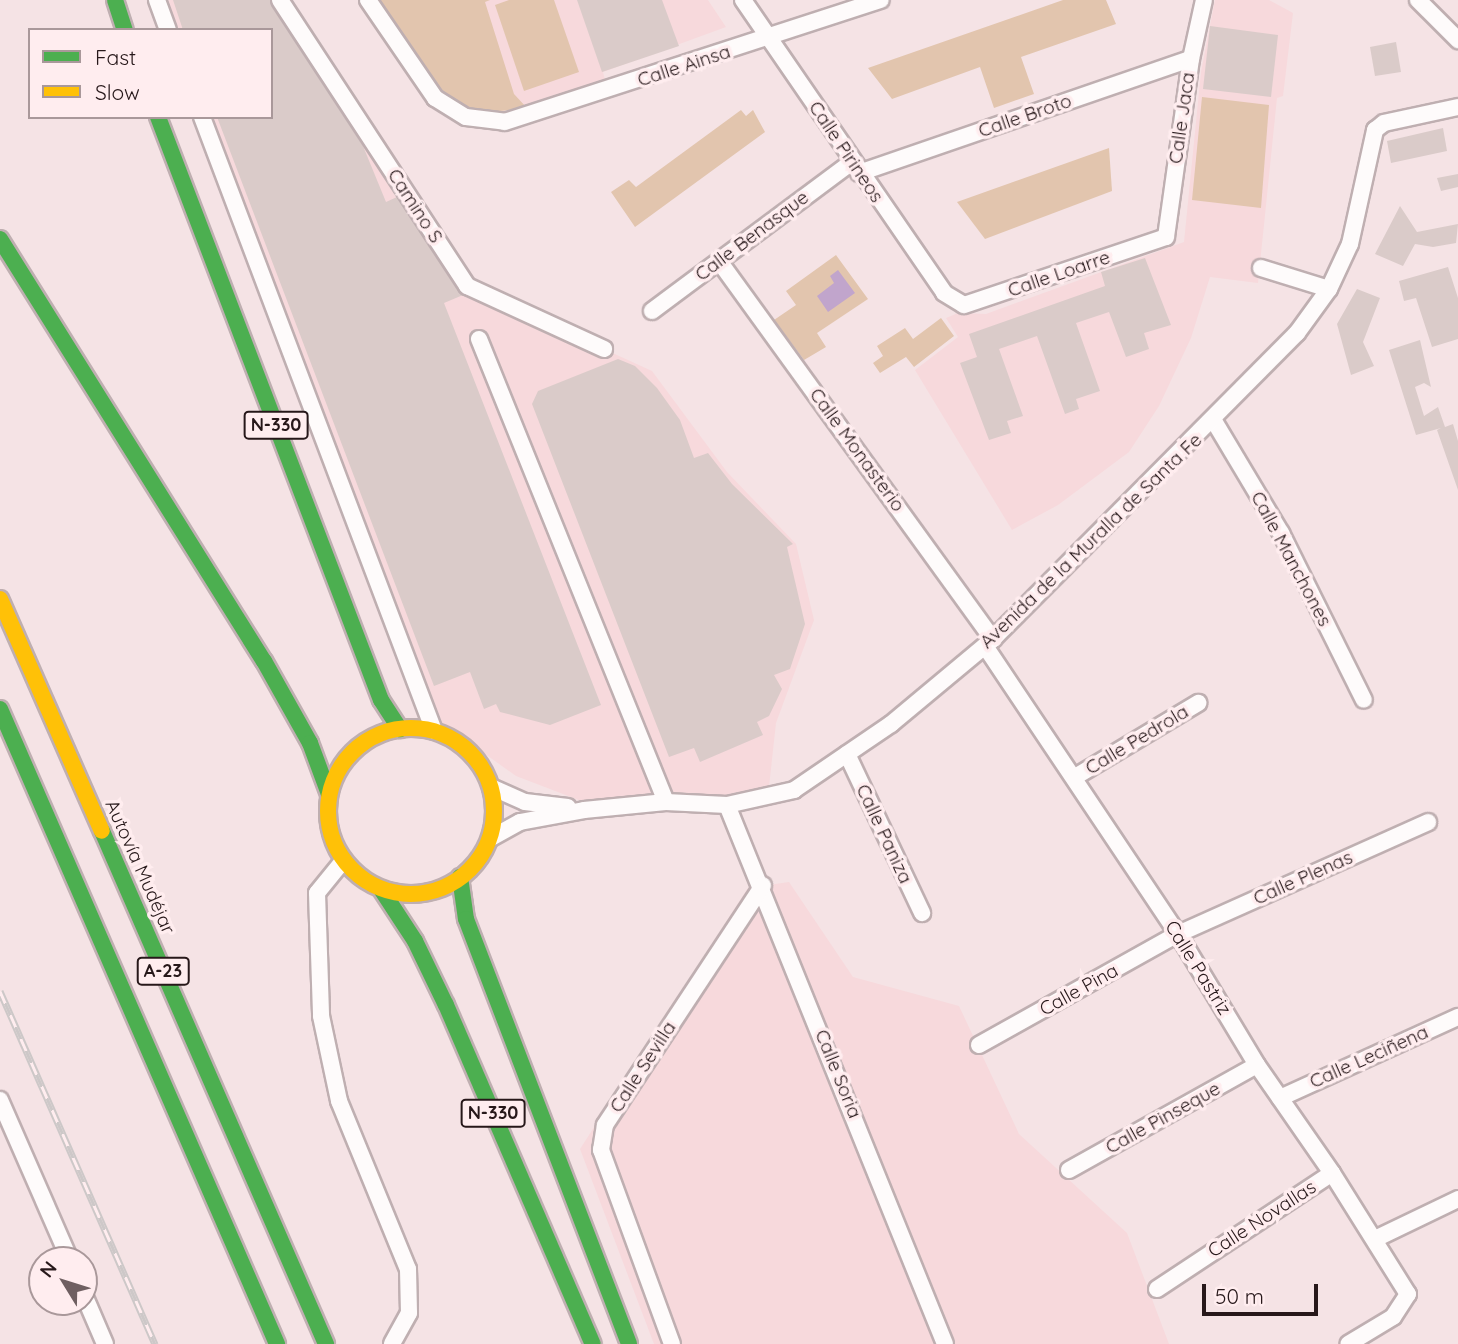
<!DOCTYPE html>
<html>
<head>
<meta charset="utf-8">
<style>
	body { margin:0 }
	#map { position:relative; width:1458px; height:1344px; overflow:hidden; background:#f5e3e5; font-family:Quicksand,sans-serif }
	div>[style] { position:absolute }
	.built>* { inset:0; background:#f7d9dc }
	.green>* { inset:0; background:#e2c5ae }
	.water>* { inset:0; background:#c1a5cc }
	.building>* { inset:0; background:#dacbc9 }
	.roads { filter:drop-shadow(2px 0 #bfafb1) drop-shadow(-2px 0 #bfafb1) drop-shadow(0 2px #bfafb1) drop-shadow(0 -2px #bfafb1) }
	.street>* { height:16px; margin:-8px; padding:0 8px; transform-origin:8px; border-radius:8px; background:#fefbfb }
	.fast>* { height:16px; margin:-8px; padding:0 8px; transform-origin:8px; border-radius:8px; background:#4caf50 }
	.slow>* { height:16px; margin:-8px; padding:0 8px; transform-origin:8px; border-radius:8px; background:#ffc107 }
	.slow>.ring { margin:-8px; padding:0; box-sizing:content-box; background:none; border:16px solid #ffc107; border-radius:50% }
	.rail>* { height:7px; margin-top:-3.5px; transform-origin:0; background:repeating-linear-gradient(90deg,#ffedef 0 13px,#cdc8c8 0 26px); box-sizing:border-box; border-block:2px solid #cdc8c8 }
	span { translate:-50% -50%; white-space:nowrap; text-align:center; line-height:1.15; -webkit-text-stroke:7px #ffedef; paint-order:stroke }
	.shield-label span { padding:2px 5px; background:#ffedef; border:2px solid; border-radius:5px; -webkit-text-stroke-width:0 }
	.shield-label { font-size:18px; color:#27181a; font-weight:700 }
	.street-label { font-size:19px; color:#27181a }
	.legend { position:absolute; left:28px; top:28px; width:245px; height:91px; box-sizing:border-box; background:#ffedef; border:2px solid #a9989a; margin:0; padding:9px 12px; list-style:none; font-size:21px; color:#27181a }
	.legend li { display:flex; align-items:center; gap:14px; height:35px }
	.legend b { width:35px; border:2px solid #a9989a }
	.north { position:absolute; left:28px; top:1246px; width:70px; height:70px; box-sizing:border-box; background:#ffedef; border:2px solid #a9989a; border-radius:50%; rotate:308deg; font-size:19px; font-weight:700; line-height:28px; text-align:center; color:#27181a }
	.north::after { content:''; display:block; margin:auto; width:24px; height:32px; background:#6f5f61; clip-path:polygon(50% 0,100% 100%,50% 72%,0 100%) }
	.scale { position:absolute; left:1202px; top:1284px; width:116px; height:32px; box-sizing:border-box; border:4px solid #27181a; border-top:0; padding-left:9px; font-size:21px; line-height:24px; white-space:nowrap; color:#27181a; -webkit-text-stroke:5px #ffedef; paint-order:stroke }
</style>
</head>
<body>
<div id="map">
	<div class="built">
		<div style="clip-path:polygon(150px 0,289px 0,470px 288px,652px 371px,727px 472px,796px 544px,814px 620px,776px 723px,768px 796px,584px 802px,516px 776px,422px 709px,194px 117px,271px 117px,271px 30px,161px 30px)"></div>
		<div style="clip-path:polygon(380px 0,708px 0,726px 27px,603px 72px,605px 80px,527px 108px,482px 113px)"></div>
		<div style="clip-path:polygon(1215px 0,1269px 0,1293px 13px,1283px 96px,1277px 98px,1258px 283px,1210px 277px,1191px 338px,1159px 406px,1129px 452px,1058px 505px,1012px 530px,915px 370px,958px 337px,946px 318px,958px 313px,986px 314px,1184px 242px,1201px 72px)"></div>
		<div style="clip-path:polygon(789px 882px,853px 977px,959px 1006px,1019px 1134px,1127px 1233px,1169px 1344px,654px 1344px,580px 1149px,748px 888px)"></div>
	</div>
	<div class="green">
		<div style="clip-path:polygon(380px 0,490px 0,485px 2px,514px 94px,527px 108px,482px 113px,445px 97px,432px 84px)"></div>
		<div style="clip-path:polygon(509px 0,554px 0,579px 72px,524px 91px,495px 5px)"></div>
		<div style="clip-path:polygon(1063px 0,1106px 0,1116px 24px,1021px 57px,1034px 94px,994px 108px,980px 67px,892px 99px,868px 68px)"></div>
		<div style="clip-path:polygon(1202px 97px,1269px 105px,1261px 208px,1192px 200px)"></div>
		<div style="clip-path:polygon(741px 110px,746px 116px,753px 110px,765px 132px,635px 227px,611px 192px,629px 180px,636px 187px)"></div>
		<div style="clip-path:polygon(1109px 148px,1112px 191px,985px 239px,957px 202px)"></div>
		<div style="clip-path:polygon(836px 255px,868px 299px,817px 333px,826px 347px,804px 360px,774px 320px,796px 305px,786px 291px)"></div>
		<div style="clip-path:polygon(941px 318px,954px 336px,914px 367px,906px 357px,880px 373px,873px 363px,883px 356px,877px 346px,905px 328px,913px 339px)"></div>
	</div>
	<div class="water">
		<div style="clip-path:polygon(838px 270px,855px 293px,828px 312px,817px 296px,834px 283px,830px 276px)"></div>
	</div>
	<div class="building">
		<div style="clip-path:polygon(173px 0,270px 0,363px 146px,386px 202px,397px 197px,463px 295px,444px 303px,601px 705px,550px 725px,500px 712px,496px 704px,484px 709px,470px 672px,434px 686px,217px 117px,271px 117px,271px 30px,183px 30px)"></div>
		<div style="clip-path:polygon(577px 0,662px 0,679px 46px,602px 72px)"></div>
		<div style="clip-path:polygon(1210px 26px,1278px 35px,1271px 97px,1203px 89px)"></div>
		<div style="clip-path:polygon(1396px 42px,1401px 72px,1375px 76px,1370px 47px)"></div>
		<div style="clip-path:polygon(1443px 128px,1447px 151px,1391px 163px,1387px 141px)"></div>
		<div style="clip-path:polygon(1458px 174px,1458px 187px,1441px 191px,1437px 178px)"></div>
		<div style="clip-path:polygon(1400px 206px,1417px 232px,1458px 224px,1456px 243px,1433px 247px,1415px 244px,1403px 266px,1375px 254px)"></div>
		<div style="clip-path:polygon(1145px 258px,1171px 325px,1144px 333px,1149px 349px,1126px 357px,1109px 312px,1076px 323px,1100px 391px,1076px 399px,1079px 409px,1065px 414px,1037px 336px,999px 349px,1023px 416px,1007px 421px,1011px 433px,989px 440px,960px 363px,977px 357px,969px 334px,1105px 286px,1101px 272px)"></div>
		<div style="clip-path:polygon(1448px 267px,1458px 298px,1458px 339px,1432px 347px,1416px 298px,1404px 301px,1399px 281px)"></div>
		<div style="clip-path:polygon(1357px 289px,1380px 298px,1363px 342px,1374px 366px,1351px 375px,1337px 324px)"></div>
		<div style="clip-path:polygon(1420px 340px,1431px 387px,1424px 383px,1415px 387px,1424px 416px,1438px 407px,1445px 427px,1453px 424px,1458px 441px,1458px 490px,1437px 430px,1441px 428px,1416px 435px,1389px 350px)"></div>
		<div style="clip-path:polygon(618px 359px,635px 366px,657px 388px,680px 420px,694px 458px,708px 453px,732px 484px,793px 544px,787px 547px,805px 624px,790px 669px,774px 675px,782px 689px,769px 716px,757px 722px,763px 735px,700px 762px,694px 748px,669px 757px,532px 404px,538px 391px)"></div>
	</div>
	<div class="roads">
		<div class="street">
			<div style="left:157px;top:0;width:32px;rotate:70deg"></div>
			<div style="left:280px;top:0;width:342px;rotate:56.8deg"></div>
			<div style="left:467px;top:286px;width:151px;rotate:24.7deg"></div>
			<div style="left:368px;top:0;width:119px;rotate:55.6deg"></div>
			<div style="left:435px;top:98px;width:36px;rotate:32deg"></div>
			<div style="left:466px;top:117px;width:39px;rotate:7deg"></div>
			<div style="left:505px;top:122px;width:395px;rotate:-18deg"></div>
			<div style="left:743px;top:0;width:355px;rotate:55.5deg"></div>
			<div style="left:944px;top:293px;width:23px;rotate:31deg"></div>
			<div style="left:964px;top:305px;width:213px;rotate:-18.6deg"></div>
			<div style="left:1166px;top:237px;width:180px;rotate:-82deg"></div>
			<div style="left:1191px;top:59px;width:60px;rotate:-77.6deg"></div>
			<div style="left:1418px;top:0;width:57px;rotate:45deg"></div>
			<div style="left:202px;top:117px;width:656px;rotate:69.3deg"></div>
			<div style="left:859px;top:173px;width:351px;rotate:-19deg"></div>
			<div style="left:719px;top:261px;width:467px;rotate:54.1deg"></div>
			<div style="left:1261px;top:268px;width:71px;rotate:17.2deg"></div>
			<div style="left:652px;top:311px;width:249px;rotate:-36.7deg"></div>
			<div style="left:479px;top:339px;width:499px;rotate:68deg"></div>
			<div style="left:1214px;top:421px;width:131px;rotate:59.1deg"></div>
			<div style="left:1281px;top:533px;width:186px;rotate:63.6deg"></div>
			<div style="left:985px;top:646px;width:347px;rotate:56.2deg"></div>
			<div style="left:1178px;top:934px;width:153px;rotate:58.9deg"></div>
			<div style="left:1257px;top:1065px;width:131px;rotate:55.2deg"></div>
			<div style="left:1332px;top:1173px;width:143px;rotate:57.9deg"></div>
			<div style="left:1408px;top:1294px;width:27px;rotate:123deg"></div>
			<div style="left:1393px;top:1317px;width:52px;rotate:149deg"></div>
			<div style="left:847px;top:754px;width:176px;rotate:64.7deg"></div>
			<div style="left:1075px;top:777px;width:144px;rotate:-31deg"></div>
			<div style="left:491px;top:787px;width:37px;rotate:24deg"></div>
			<div style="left:525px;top:802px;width:43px;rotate:6.6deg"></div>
			<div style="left:727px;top:805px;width:581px;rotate:67.98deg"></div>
			<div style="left:491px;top:838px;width:33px;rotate:-29deg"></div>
			<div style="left:520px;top:822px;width:65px;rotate:-10.6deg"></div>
			<div style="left:584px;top:810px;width:82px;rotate:-5.6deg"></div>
			<div style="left:666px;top:802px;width:61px;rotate:2.8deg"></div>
			<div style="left:727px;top:805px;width:69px;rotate:-12.6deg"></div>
			<div style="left:794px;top:790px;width:117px;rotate:-34.2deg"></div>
			<div style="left:891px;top:724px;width:133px;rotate:-39.8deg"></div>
			<div style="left:993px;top:639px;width:431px;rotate:-45.2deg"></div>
			<div style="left:1297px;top:333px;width:54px;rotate:-54deg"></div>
			<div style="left:1329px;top:289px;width:50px;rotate:-65deg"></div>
			<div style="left:1350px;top:244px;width:117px;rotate:-77.6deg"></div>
			<div style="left:1375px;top:130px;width:11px;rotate:-38deg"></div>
			<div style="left:1384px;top:123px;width:76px;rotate:-12.2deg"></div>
			<div style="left:343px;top:861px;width:41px;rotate:129.1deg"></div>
			<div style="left:317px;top:893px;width:123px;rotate:88.1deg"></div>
			<div style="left:321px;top:1016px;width:87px;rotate:78deg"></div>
			<div style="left:339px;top:1101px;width:182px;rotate:67.7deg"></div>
			<div style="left:408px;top:1269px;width:44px;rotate:88.7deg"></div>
			<div style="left:409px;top:1313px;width:35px;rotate:119deg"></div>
			<div style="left:979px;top:1045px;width:228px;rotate:-29.2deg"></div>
			<div style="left:1178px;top:934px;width:274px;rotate:-24.1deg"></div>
			<div style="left:1280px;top:1098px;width:196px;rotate:-24.5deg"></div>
			<div style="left:0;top:1100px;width:175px;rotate:66.4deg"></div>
			<div style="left:1069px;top:1170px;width:215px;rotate:-29.2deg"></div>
			<div style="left:1375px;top:1239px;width:92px;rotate:-25.7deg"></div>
			<div style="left:1157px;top:1289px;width:210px;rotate:-33.5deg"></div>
			<div style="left:84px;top:1295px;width:53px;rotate:66.8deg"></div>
			<div style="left:672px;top:1344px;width:207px;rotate:-110.1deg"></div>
			<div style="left:601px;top:1150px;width:25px;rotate:-81deg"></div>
			<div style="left:605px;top:1125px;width:287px;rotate:-56.6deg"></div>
		</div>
		<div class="fast">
			<div style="left:115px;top:0;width:32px;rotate:72deg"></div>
			<div style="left:158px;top:117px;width:624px;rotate:69.07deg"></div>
			<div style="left:381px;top:700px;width:35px;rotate:57deg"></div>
			<div style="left:0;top:239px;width:498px;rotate:58deg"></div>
			<div style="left:264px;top:661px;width:94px;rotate:60.7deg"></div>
			<div style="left:310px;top:743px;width:54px;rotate:69.6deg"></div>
			<div style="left:0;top:709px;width:693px;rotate:66.43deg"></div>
			<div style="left:102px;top:831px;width:560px;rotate:66.41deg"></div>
			<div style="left:460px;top:877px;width:42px;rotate:81.9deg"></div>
			<div style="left:466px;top:919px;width:455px;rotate:69deg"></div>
			<div style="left:381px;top:889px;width:62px;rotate:56.8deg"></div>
			<div style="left:415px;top:941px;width:71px;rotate:64.2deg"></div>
			<div style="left:446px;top:1005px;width:369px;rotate:66.6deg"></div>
		</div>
		<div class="slow">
			<div style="left:0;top:599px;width:253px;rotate:66.3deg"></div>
			<div class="ring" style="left:328px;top:728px;width:150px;height:150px"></div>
		</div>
	</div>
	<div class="rail">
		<div style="left:0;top:991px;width:386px;rotate:66.3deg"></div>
	</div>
	<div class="shield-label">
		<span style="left:276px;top:425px">N-330</span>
		<span style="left:163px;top:971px">A-23</span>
		<span style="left:493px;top:1113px">N-330</span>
	</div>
	<div class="street-label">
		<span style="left:684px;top:66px;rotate:-18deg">Calle Ainsa</span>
		<span style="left:1025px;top:116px;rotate:-19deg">Calle Broto</span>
		<span style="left:1182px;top:118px;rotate:-82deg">Calle Jaca</span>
		<span style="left:846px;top:152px;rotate:56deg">Calle Pirineos</span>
		<span style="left:415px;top:206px;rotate:57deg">Camino S</span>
		<span style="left:752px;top:236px;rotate:-37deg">Calle Benasque</span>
		<span style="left:1059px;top:274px;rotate:-19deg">Calle Loarre</span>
		<span style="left:857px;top:450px;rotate:54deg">Calle Monasterio</span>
		<span style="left:1091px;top:541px;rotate:-44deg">Avenida de la Muralla de Santa Fe</span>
		<span style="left:1291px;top:559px;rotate:62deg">Calle Manchones</span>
		<span style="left:1137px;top:740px;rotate:-31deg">Calle Pedrola</span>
		<span style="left:884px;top:834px;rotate:65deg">Calle Paniza</span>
		<span style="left:140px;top:867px;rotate:66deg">Autovía Mudéjar</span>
		<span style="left:1303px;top:878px;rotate:-24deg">Calle Plenas</span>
		<span style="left:1198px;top:968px;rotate:58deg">Calle Pastriz</span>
		<span style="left:1079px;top:990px;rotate:-29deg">Calle Pina</span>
		<span style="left:1369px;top:1057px;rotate:-24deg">Calle Leciñena</span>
		<span style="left:643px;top:1067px;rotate:-57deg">Calle Sevilla</span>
		<span style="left:838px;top:1074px;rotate:68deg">Calle Soria</span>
		<span style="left:1163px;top:1118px;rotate:-29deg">Calle Pinseque</span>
		<span style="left:1262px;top:1219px;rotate:-33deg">Calle Novallas</span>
	</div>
	<ul class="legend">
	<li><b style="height:9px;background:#4caf50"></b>Fast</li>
	<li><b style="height:9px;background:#ffc107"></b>Slow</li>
	</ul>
	<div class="north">N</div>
	<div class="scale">50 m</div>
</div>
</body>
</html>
